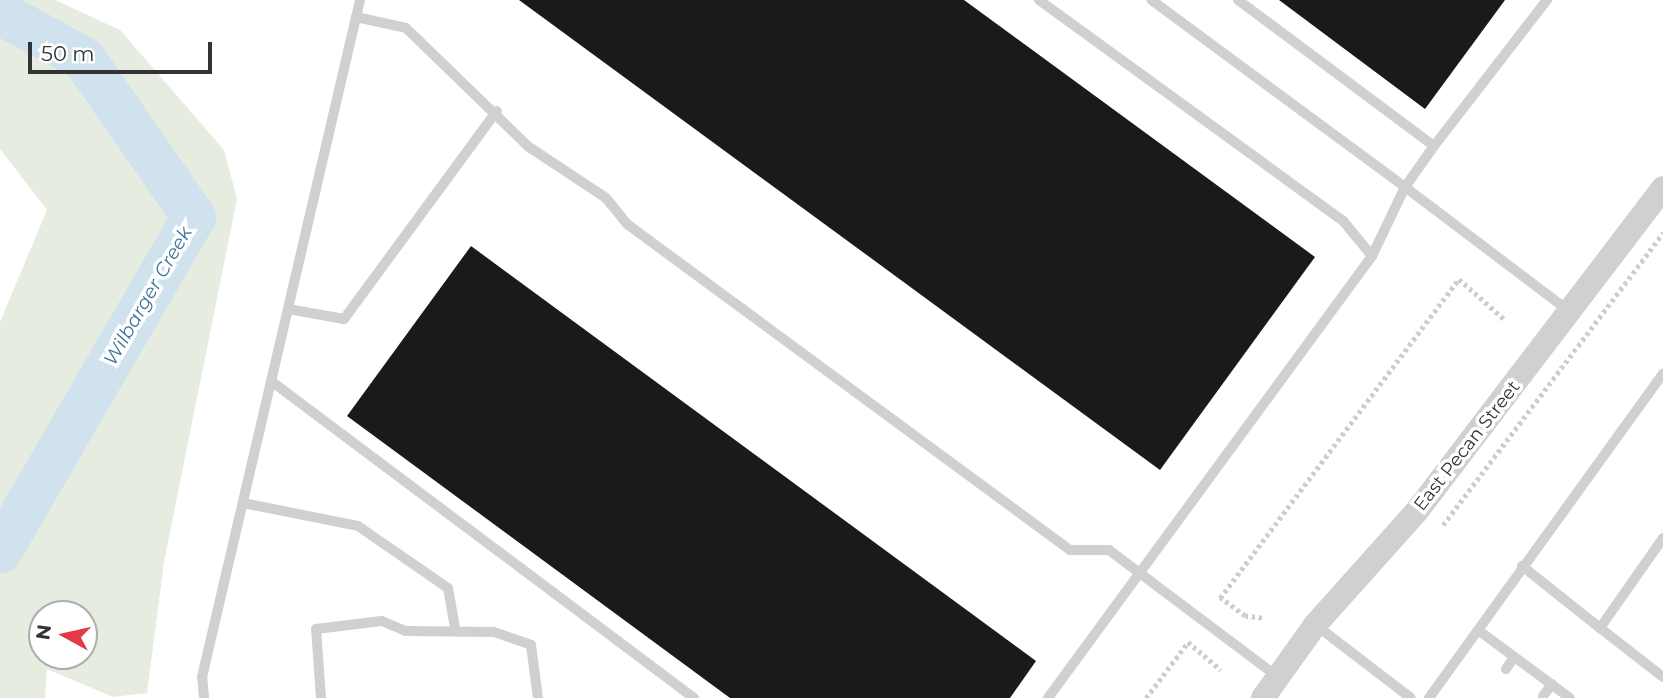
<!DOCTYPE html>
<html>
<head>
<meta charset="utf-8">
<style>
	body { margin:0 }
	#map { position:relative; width:1663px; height:698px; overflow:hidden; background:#fff; font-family:Montserrat,sans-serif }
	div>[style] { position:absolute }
	.green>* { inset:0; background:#e6ecdf }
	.river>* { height:44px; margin:-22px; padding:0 22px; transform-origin:22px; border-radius:22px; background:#cfe2ee }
	.building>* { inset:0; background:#1a1a1a }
	.path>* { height:4.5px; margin-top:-2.25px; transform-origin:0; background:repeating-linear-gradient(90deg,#cdcdcd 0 3.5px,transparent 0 7px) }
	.service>* { height:10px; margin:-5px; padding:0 5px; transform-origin:5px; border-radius:5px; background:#d0d0d0 }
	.tertiary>* { height:24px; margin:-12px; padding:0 12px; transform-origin:12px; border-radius:12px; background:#d0d0d0 }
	span { translate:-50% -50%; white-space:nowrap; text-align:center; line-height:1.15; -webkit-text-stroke:7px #fff; paint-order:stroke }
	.street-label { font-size:18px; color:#333 }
	.water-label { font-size:19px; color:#3f7597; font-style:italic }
	.north { position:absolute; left:28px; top:600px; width:70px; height:70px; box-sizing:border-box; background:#fff; border:2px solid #adadad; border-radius:50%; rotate:278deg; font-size:19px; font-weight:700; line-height:28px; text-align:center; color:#333 }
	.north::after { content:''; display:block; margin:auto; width:24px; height:32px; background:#e63946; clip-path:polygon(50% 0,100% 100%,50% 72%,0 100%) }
	.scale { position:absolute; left:28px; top:42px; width:184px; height:32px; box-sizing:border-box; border:4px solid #333; border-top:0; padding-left:9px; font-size:21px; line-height:24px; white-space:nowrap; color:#333; -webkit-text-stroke:5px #fff; paint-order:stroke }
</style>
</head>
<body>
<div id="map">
	<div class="green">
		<div style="clip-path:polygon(evenodd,0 0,55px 0,120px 30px,224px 150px,237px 199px,164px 562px,147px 693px,113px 697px,47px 669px,45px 698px,0 698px,0 322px,47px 210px,0 149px,0 0,42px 614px,84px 614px,84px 656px,42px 656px,42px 614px)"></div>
	</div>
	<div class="river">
		<div style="left:0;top:13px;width:96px;rotate:28.7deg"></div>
		<div style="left:84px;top:59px;width:193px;rotate:55.2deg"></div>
		<div style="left:194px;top:217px;width:387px;rotate:120.1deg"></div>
	</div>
	<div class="building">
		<div style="clip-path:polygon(519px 0,964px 0,1315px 257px,1160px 470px)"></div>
		<div style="clip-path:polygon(1279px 0,1505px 0,1425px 109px)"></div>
		<div style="clip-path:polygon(471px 246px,1036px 661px,1010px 698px,730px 698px,347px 416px)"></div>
	</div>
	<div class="path">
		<div style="left:1443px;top:525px;width:366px;rotate:-53deg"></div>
		<div style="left:1262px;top:618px;width:17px;rotate:-173deg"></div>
		<div style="left:1245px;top:616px;width:31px;rotate:-144deg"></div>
		<div style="left:1220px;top:598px;width:399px;rotate:-53.2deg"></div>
		<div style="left:1459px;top:279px;width:62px;rotate:41.7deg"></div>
		<div style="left:1146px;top:698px;width:70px;rotate:-53.1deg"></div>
		<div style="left:1188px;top:642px;width:43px;rotate:40.3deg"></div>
	</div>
	<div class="service">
		<div style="left:1039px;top:0;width:377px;rotate:36deg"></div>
		<div style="left:1344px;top:222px;width:44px;rotate:50.5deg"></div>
		<div style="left:1238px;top:0;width:244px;rotate:36.7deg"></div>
		<div style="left:1434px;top:146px;width:185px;rotate:-52.3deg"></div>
		<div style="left:356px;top:17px;width:51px;rotate:12.4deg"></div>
		<div style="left:406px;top:28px;width:171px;rotate:44.1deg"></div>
		<div style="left:529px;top:147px;width:92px;rotate:33.5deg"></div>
		<div style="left:606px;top:198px;width:33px;rotate:51deg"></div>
		<div style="left:627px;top:224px;width:550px;rotate:36.35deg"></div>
		<div style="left:1070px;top:550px;width:39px"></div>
		<div style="left:1109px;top:550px;width:211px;rotate:36.9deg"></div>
		<div style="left:1434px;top:146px;width:50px;rotate:125.3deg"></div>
		<div style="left:1405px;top:187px;width:206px;rotate:37.1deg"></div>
		<div style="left:288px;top:309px;width:57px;rotate:10.1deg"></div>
		<div style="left:344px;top:319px;width:258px;rotate:-53.7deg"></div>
		<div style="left:271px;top:381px;width:529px;rotate:36.85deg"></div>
		<div style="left:243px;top:503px;width:117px;rotate:11.3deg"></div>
		<div style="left:358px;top:526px;width:109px;rotate:34.6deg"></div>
		<div style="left:448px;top:588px;width:40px;rotate:80deg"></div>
		<div style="left:1522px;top:566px;width:100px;rotate:38.5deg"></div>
		<div style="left:1600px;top:628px;width:110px;rotate:-55deg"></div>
		<div style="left:1317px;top:626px;width:118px;rotate:37.5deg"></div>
		<div style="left:1600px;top:628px;width:80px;rotate:37.9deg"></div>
		<div style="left:1478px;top:630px;width:114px;rotate:36.5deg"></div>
		<div style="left:1506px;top:669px;width:14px;rotate:-56deg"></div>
		<div style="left:1543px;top:696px;width:15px;rotate:-53deg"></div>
		<div style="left:204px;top:698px;width:21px;rotate:-95deg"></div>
		<div style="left:202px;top:677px;width:695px;rotate:-76.86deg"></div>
		<div style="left:321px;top:698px;width:69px;rotate:-94.1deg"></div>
		<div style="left:316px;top:629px;width:66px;rotate:-6.9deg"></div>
		<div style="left:382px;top:621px;width:25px;rotate:23deg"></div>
		<div style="left:405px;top:631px;width:89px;rotate:0.6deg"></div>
		<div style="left:494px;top:632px;width:39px;rotate:19deg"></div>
		<div style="left:531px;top:645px;width:53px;rotate:82.5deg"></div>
		<div style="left:1048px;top:698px;width:548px;rotate:-53.76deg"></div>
		<div style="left:1372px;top:256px;width:76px;rotate:-64.4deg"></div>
		<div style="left:1405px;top:187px;width:315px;rotate:-143.6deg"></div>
		<div style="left:1429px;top:698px;width:400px;rotate:-54.2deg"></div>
	</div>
	<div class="tertiary">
		<div style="left:1263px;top:698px;width:90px;rotate:-54.5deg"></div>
		<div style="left:1315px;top:625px;width:153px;rotate:-48.2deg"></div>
		<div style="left:1417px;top:511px;width:406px;rotate:-52.7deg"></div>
	</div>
	<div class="street-label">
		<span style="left:1467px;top:446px;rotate:-52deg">East Pecan Street</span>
	</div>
	<div class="water-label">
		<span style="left:148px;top:296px;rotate:-60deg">Wilbarger Creek</span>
	</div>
	<div class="north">N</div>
	<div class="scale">50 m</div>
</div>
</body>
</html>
